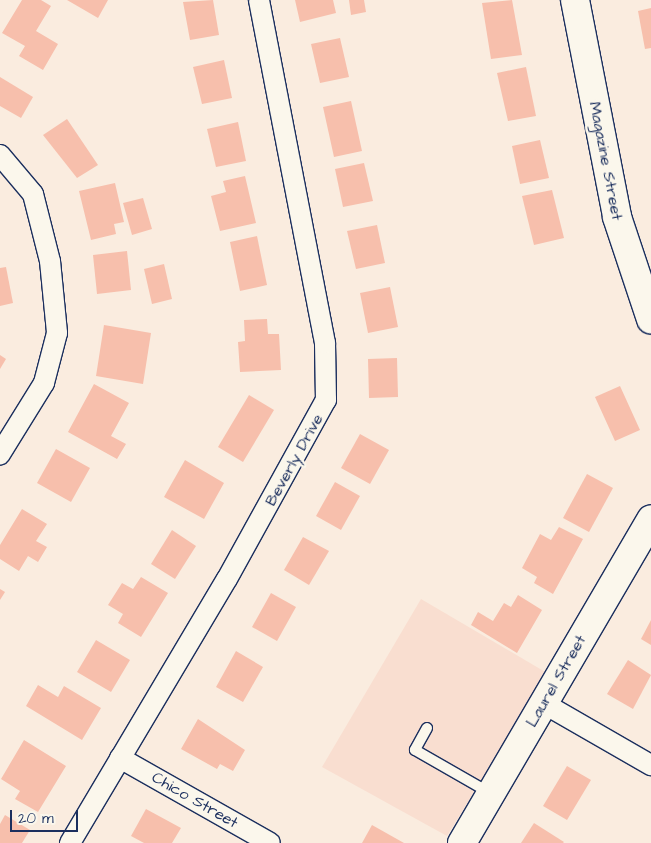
<!DOCTYPE html>
<html>
<head>
<meta charset="utf-8">
<style>
	body { margin:0 }
	#map { position:relative; width:651px; height:843px; overflow:hidden; background:#faecdf; font-family:"Architects Daughter",sans-serif }
	div>[style] { position:absolute }
	.built>* { inset:0; background:#f9ded0 }
	.building>* { inset:0; background:#f7bfac }
	.roads { filter:drop-shadow(1px 0 #1b2f5e) drop-shadow(-1px 0 #1b2f5e) drop-shadow(0 1px #1b2f5e) drop-shadow(0 -1px #1b2f5e) }
	.lane>* { height:10px; margin:-5px; padding:0 5px; transform-origin:5px; border-radius:5px; background:#fbf7ec }
	.street>* { height:20px; margin:-10px; padding:0 10px; transform-origin:10px; border-radius:10px; background:#fbf7ec }
	.secondary>* { height:28px; margin:-14px; padding:0 14px; transform-origin:14px; border-radius:14px; background:#fbf7ec }
	span { translate:-50% -50%; white-space:nowrap; text-align:center; line-height:1.15; -webkit-text-stroke:5px #fbf7ec; paint-order:stroke }
	.street-label { font-size:16px; color:#1b2f5e }
	.scale { position:absolute; left:10px; top:810px; width:68px; height:22px; box-sizing:border-box; border:2px solid #1b2f5e; border-top:0; padding-left:6px; font-size:15px; line-height:18px; white-space:nowrap; color:#1b2f5e; -webkit-text-stroke:4px #fbf7ec; paint-order:stroke }
</style>
</head>
<body>
<div id="map">
	<div class="built">
		<div style="clip-path:polygon(421px 599px,547px 673px,447px 836px,322px 767px)"></div>
	</div>
	<div class="building">
		<div style="clip-path:polygon(22px 0,41px 0,51px 6px,36px 31px,58px 44px,43px 70px,19px 56px,25px 46px,2px 33px)"></div>
		<div style="clip-path:polygon(67px 0,108px 0,98px 18px)"></div>
		<div style="clip-path:polygon(213px 0,219px 35px,190px 40px,183px 2px)"></div>
		<div style="clip-path:polygon(295px 0,333px 0,336px 13px,300px 22px)"></div>
		<div style="clip-path:polygon(349px 0,364px 0,366px 12px,351px 15px)"></div>
		<div style="clip-path:polygon(512px 0,522px 55px,491px 59px,482px 3px)"></div>
		<div style="clip-path:polygon(651px 8px,651px 48px,645px 49px,638px 11px)"></div>
		<div style="clip-path:polygon(340px 38px,349px 77px,320px 83px,311px 44px)"></div>
		<div style="clip-path:polygon(224px 60px,232px 98px,202px 104px,193px 67px)"></div>
		<div style="clip-path:polygon(526px 67px,536px 116px,508px 121px,497px 73px)"></div>
		<div style="clip-path:polygon(0 77px,33px 97px,21px 118px,0 106px)"></div>
		<div style="clip-path:polygon(351px 101px,362px 151px,334px 157px,323px 107px)"></div>
		<div style="clip-path:polygon(67px 119px,98px 165px,77px 178px,43px 135px)"></div>
		<div style="clip-path:polygon(238px 122px,246px 161px,216px 167px,207px 129px)"></div>
		<div style="clip-path:polygon(540px 140px,549px 178px,520px 184px,512px 146px)"></div>
		<div style="clip-path:polygon(364px 163px,373px 201px,343px 207px,335px 169px)"></div>
		<div style="clip-path:polygon(245px 176px,256px 223px,220px 231px,211px 196px,226px 192px,223px 181px)"></div>
		<div style="clip-path:polygon(115px 183px,124px 222px,114px 224px,116px 234px,91px 240px,79px 191px)"></div>
		<div style="clip-path:polygon(552px 190px,564px 238px,534px 245px,522px 196px)"></div>
		<div style="clip-path:polygon(143px 198px,152px 229px,132px 235px,123px 203px)"></div>
		<div style="clip-path:polygon(377px 225px,385px 263px,356px 269px,347px 231px)"></div>
		<div style="clip-path:polygon(257px 236px,267px 285px,240px 291px,230px 242px)"></div>
		<div style="clip-path:polygon(127px 251px,131px 290px,97px 294px,93px 255px)"></div>
		<div style="clip-path:polygon(164px 264px,172px 299px,152px 304px,144px 269px)"></div>
		<div style="clip-path:polygon(6px 267px,13px 303px,0 306px,0 268px)"></div>
		<div style="clip-path:polygon(390px 287px,398px 327px,368px 333px,360px 293px)"></div>
		<div style="clip-path:polygon(267px 319px,268px 334px,279px 334px,281px 370px,240px 372px,238px 342px,245px 341px,244px 320px)"></div>
		<div style="clip-path:polygon(104px 325px,151px 333px,143px 384px,96px 376px)"></div>
		<div style="clip-path:polygon(0 355px,6px 359px,0 369px)"></div>
		<div style="clip-path:polygon(397px 358px,398px 397px,369px 398px,368px 359px)"></div>
		<div style="clip-path:polygon(94px 384px,129px 403px,111px 436px,126px 444px,117px 459px,68px 432px)"></div>
		<div style="clip-path:polygon(620px 386px,640px 430px,615px 441px,595px 397px)"></div>
		<div style="clip-path:polygon(249px 395px,274px 410px,243px 462px,218px 447px)"></div>
		<div style="clip-path:polygon(360px 434px,389px 450px,370px 484px,341px 468px)"></div>
		<div style="clip-path:polygon(56px 449px,90px 468px,71px 502px,37px 483px)"></div>
		<div style="clip-path:polygon(185px 460px,224px 483px,204px 519px,164px 497px)"></div>
		<div style="clip-path:polygon(587px 474px,613px 488px,589px 532px,563px 518px)"></div>
		<div style="clip-path:polygon(335px 482px,360px 496px,341px 530px,316px 516px)"></div>
		<div style="clip-path:polygon(22px 509px,47px 524px,36px 541px,47px 547px,38px 562px,28px 556px,19px 571px,0 559px,0 545px)"></div>
		<div style="clip-path:polygon(559px 527px,583px 539px,553px 594px,534px 583px,537px 577px,522px 568px,540px 534px,551px 540px)"></div>
		<div style="clip-path:polygon(172px 530px,196px 546px,175px 579px,151px 564px)"></div>
		<div style="clip-path:polygon(303px 537px,329px 551px,309px 585px,284px 570px)"></div>
		<div style="clip-path:polygon(141px 577px,168px 593px,141px 637px,118px 623px,123px 614px,108px 605px,122px 583px,133px 589px)"></div>
		<div style="clip-path:polygon(0 589px,5px 592px,0 600px)"></div>
		<div style="clip-path:polygon(271px 593px,296px 607px,277px 641px,252px 627px)"></div>
		<div style="clip-path:polygon(518px 595px,542px 610px,517px 653px,471px 625px,478px 612px,493px 621px,504px 603px,511px 607px)"></div>
		<div style="clip-path:polygon(651px 620px,651px 645px,641px 639px)"></div>
		<div style="clip-path:polygon(96px 640px,130px 660px,111px 692px,77px 672px)"></div>
		<div style="clip-path:polygon(236px 651px,263px 667px,243px 702px,216px 687px)"></div>
		<div style="clip-path:polygon(628px 660px,651px 675px,633px 709px,607px 694px)"></div>
		<div style="clip-path:polygon(38px 685px,58px 697px,64px 686px,101px 708px,82px 740px,26px 706px)"></div>
		<div style="clip-path:polygon(198px 719px,245px 750px,233px 771px,220px 764px,217px 769px,181px 749px)"></div>
		<div style="clip-path:polygon(24px 740px,66px 766px,38px 812px,15px 799px,20px 791px,1px 779px)"></div>
		<div style="clip-path:polygon(567px 766px,591px 780px,567px 820px,543px 806px)"></div>
		<div style="clip-path:polygon(146px 809px,181px 828px,172px 843px,144px 843px,131px 836px)"></div>
		<div style="clip-path:polygon(5px 815px,30px 830px,22px 843px,0 843px,0 824px)"></div>
		<div style="clip-path:polygon(534px 823px,564px 842px,563px 843px,521px 843px)"></div>
		<div style="clip-path:polygon(372px 825px,404px 843px,362px 843px)"></div>
	</div>
	<div class="roads">
		<div class="lane">
			<div style="left:427px;top:728px;width:25px;rotate:119deg"></div>
			<div style="left:415px;top:750px;width:86px;rotate:29.8deg"></div>
		</div>
		<div class="street">
			<div style="left:0;top:155px;width:51px;rotate:49.8deg"></div>
			<div style="left:33px;top:194px;width:69px;rotate:75.8deg"></div>
			<div style="left:50px;top:261px;width:72px;rotate:84.4deg"></div>
			<div style="left:57px;top:333px;width:52px;rotate:104.6deg"></div>
			<div style="left:44px;top:383px;width:84px;rotate:121.8deg"></div>
			<div style="left:543px;top:703px;width:125px;rotate:29.9deg"></div>
			<div style="left:120px;top:758px;width:172px;rotate:29.5deg"></div>
			<div style="left:70px;top:843px;width:307px;rotate:-59.3deg"></div>
			<div style="left:227px;top:579px;width:205px;rotate:-61.1deg"></div>
			<div style="left:326px;top:400px;width:57px;rotate:-91deg"></div>
			<div style="left:325px;top:343px;width:349px;rotate:-100.9deg"></div>
		</div>
		<div class="secondary">
			<div style="left:575px;top:0;width:221px;rotate:79deg"></div>
			<div style="left:617px;top:217px;width:108px;rotate:71.6deg"></div>
			<div style="left:462px;top:843px;width:375px;rotate:-59.7deg"></div>
		</div>
	</div>
	<div class="street-label">
		<span style="left:606px;top:161px;rotate:79deg">Magazine Street</span>
		<span style="left:294px;top:460px;rotate:-61deg">Beverly Drive</span>
		<span style="left:556px;top:681px;rotate:-60deg">Laurel Street</span>
		<span style="left:195px;top:800px;rotate:30deg">Chico Street</span>
	</div>
	<div class="scale">20 m</div>
</div>
</body>
</html>
